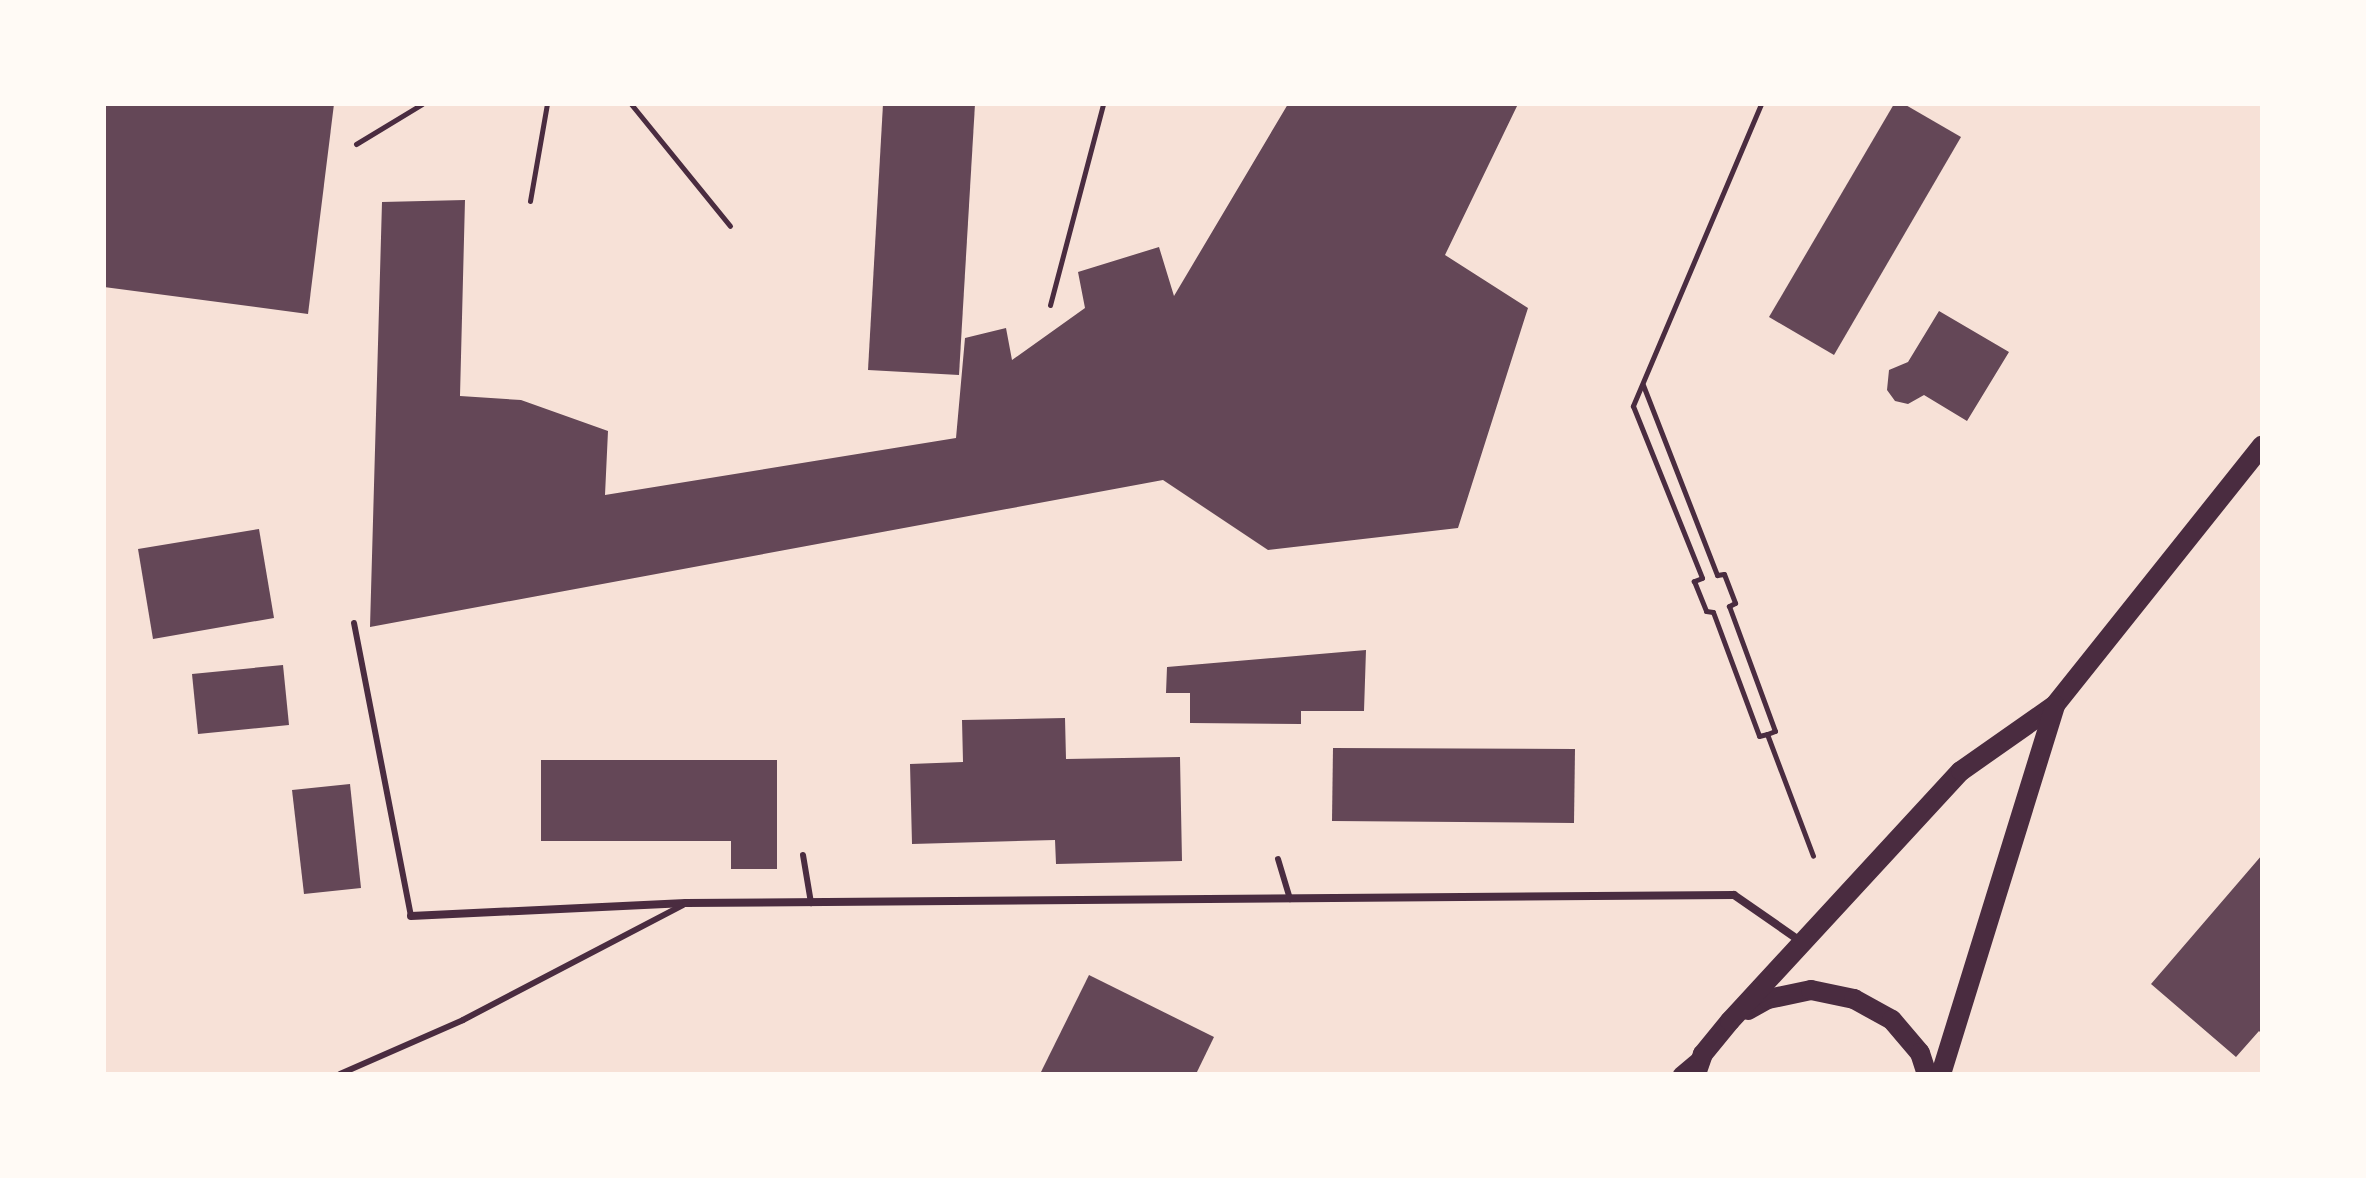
<!DOCTYPE html>
<html>
<head>
<meta charset="utf-8">
<style>
	body { margin:0 }
	#map { position:relative; width:2366px; height:1178px; overflow:hidden; background:#f7e1d7; font-family:Mulish,sans-serif }
	div>[style] { position:absolute }
	.building>* { inset:0; background:#644757 }
	.path>* { height:5px; margin:-2.5px; padding:0 2.5px; transform-origin:2.5px; border-radius:2.5px; background:#4a2c40 }
	.service>* { height:6px; margin:-3px; padding:0 3px; transform-origin:3px; border-radius:3px; background:#4a2c40 }
	.minor>* { height:8px; margin:-4px; padding:0 4px; transform-origin:4px; border-radius:4px; background:#4a2c40 }
	.tertiary>* { height:14px; margin:-7px; padding:0 7px; transform-origin:7px; border-radius:7px; background:#4a2c40 }
	.primary>* { height:20px; margin:-10px; padding:0 10px; transform-origin:10px; border-radius:10px; background:#4a2c40 }
	span { translate:-50% -50%; white-space:nowrap; text-align:center; line-height:1.15; -webkit-text-stroke:7px #fffaf5; paint-order:stroke }
	.frame { position:absolute; inset:0; border:106px solid #fffaf5; pointer-events:none }
</style>
</head>
<body>
<div id="map">
	<div class="building">
		<div style="clip-path:polygon(104px 104px,334px 104px,308px 314px,104px 287px)"></div>
		<div style="clip-path:polygon(883px 104px,975px 104px,959px 375px,868px 370px)"></div>
		<div style="clip-path:polygon(1288px 104px,1518px 104px,1445px 255px,1528px 308px,1458px 528px,1268px 550px,1163px 480px,370px 627px,382px 202px,465px 200px,460px 396px,521px 400px,608px 431px,605px 495px,956px 438px,965px 338px,1006px 328px,1012px 360px,1085px 308px,1078px 272px,1159px 247px,1174px 296px)"></div>
		<div style="clip-path:polygon(1894px 104px,1904px 104px,1961px 137px,1834px 355px,1769px 317px)"></div>
		<div style="clip-path:polygon(1939px 311px,2009px 352px,1967px 421px,1924px 395px,1908px 404px,1895px 401px,1887px 390px,1889px 370px,1908px 362px)"></div>
		<div style="clip-path:polygon(259px 529px,274px 618px,153px 639px,138px 549px)"></div>
		<div style="clip-path:polygon(1366px 650px,1364px 711px,1301px 711px,1301px 724px,1190px 723px,1190px 693px,1166px 693px,1167px 667px)"></div>
		<div style="clip-path:polygon(283px 665px,289px 725px,198px 734px,192px 674px)"></div>
		<div style="clip-path:polygon(1065px 718px,1066px 759px,1180px 757px,1182px 861px,1056px 864px,1055px 840px,912px 844px,910px 764px,963px 762px,962px 720px)"></div>
		<div style="clip-path:polygon(1333px 748px,1575px 749px,1574px 823px,1332px 821px)"></div>
		<div style="clip-path:polygon(541px 760px,777px 760px,777px 869px,731px 869px,731px 841px,541px 841px)"></div>
		<div style="clip-path:polygon(350px 784px,361px 888px,304px 894px,292px 790px)"></div>
		<div style="clip-path:polygon(2262px 855px,2262px 1034px,2259px 1031px,2236px 1057px,2151px 984px)"></div>
		<div style="clip-path:polygon(1089px 975px,1214px 1037px,1196px 1074px,1040px 1074px)"></div>
	</div>
	<div class="path">
		<div style="left:631px;top:104px;width:157px;rotate:50.9deg"></div>
		<div style="left:1761px;top:104px;width:328px;rotate:113deg"></div>
		<div style="left:1633px;top:406px;width:185px;rotate:68.1deg"></div>
		<div style="left:1702px;top:578px;width:9px;rotate:159deg"></div>
		<div style="left:1694px;top:581px;width:32px;rotate:68deg"></div>
		<div style="left:1706px;top:611px;width:7px;rotate:8deg"></div>
		<div style="left:1713px;top:612px;width:132px;rotate:69.6deg"></div>
		<div style="left:1759px;top:736px;width:8px;rotate:-14deg"></div>
		<div style="left:1767px;top:734px;width:130px;rotate:69.3deg"></div>
		<div style="left:356px;top:144px;width:77px;rotate:-31.2deg"></div>
		<div style="left:530px;top:201px;width:98px;rotate:-80.1deg"></div>
		<div style="left:1050px;top:305px;width:208px;rotate:-75.2deg"></div>
		<div style="left:1643px;top:385px;width:204px;rotate:68.7deg"></div>
		<div style="left:1717px;top:575px;width:7px;rotate:-8deg"></div>
		<div style="left:1724px;top:574px;width:31px;rotate:69deg"></div>
		<div style="left:1735px;top:603px;width:7px;rotate:153deg"></div>
		<div style="left:1729px;top:606px;width:133px;rotate:69.8deg"></div>
		<div style="left:1775px;top:731px;width:9px;rotate:159deg"></div>
	</div>
	<div class="service">
		<div style="left:354px;top:623px;width:298px;rotate:79deg"></div>
		<div style="left:803px;top:855px;width:49px;rotate:80.5deg"></div>
		<div style="left:1278px;top:859px;width:42px;rotate:73.3deg"></div>
		<div style="left:340px;top:1074px;width:134px;rotate:-23.7deg"></div>
		<div style="left:463px;top:1020px;width:248px;rotate:-27.6deg"></div>
	</div>
	<div class="minor">
		<div style="left:411px;top:916px;width:275px;rotate:-2.7deg"></div>
		<div style="left:686px;top:903px;width:1048px;rotate:-0.44deg"></div>
		<div style="left:1734px;top:895px;width:84px;rotate:34.8deg"></div>
	</div>
	<div class="tertiary">
		<div style="left:1680px;top:1074px;width:26px;rotate:-40deg"></div>
	</div>
	<div class="primary">
		<div style="left:1748px;top:1010px;width:23px;rotate:-29deg"></div>
		<div style="left:1768px;top:999px;width:44px;rotate:-11.8deg"></div>
		<div style="left:1811px;top:990px;width:44px;rotate:11.8deg"></div>
		<div style="left:1854px;top:999px;width:43px;rotate:28.9deg"></div>
		<div style="left:1892px;top:1020px;width:43px;rotate:49.7deg"></div>
		<div style="left:1920px;top:1053px;width:22px;rotate:72deg"></div>
		<div style="left:1696px;top:1074px;width:21px;rotate:-71deg"></div>
		<div style="left:1703px;top:1054px;width:43px;rotate:-50.7deg"></div>
		<div style="left:1730px;top:1021px;width:340px;rotate:-47.3deg"></div>
		<div style="left:1961px;top:771px;width:115px;rotate:-35.1deg"></div>
		<div style="left:2055px;top:705px;width:332px;rotate:-51.4deg"></div>
		<div style="left:1941px;top:1074px;width:386px;rotate:-72.8deg"></div>
	</div>
	<div class="frame"></div>
</div>
</body>
</html>
